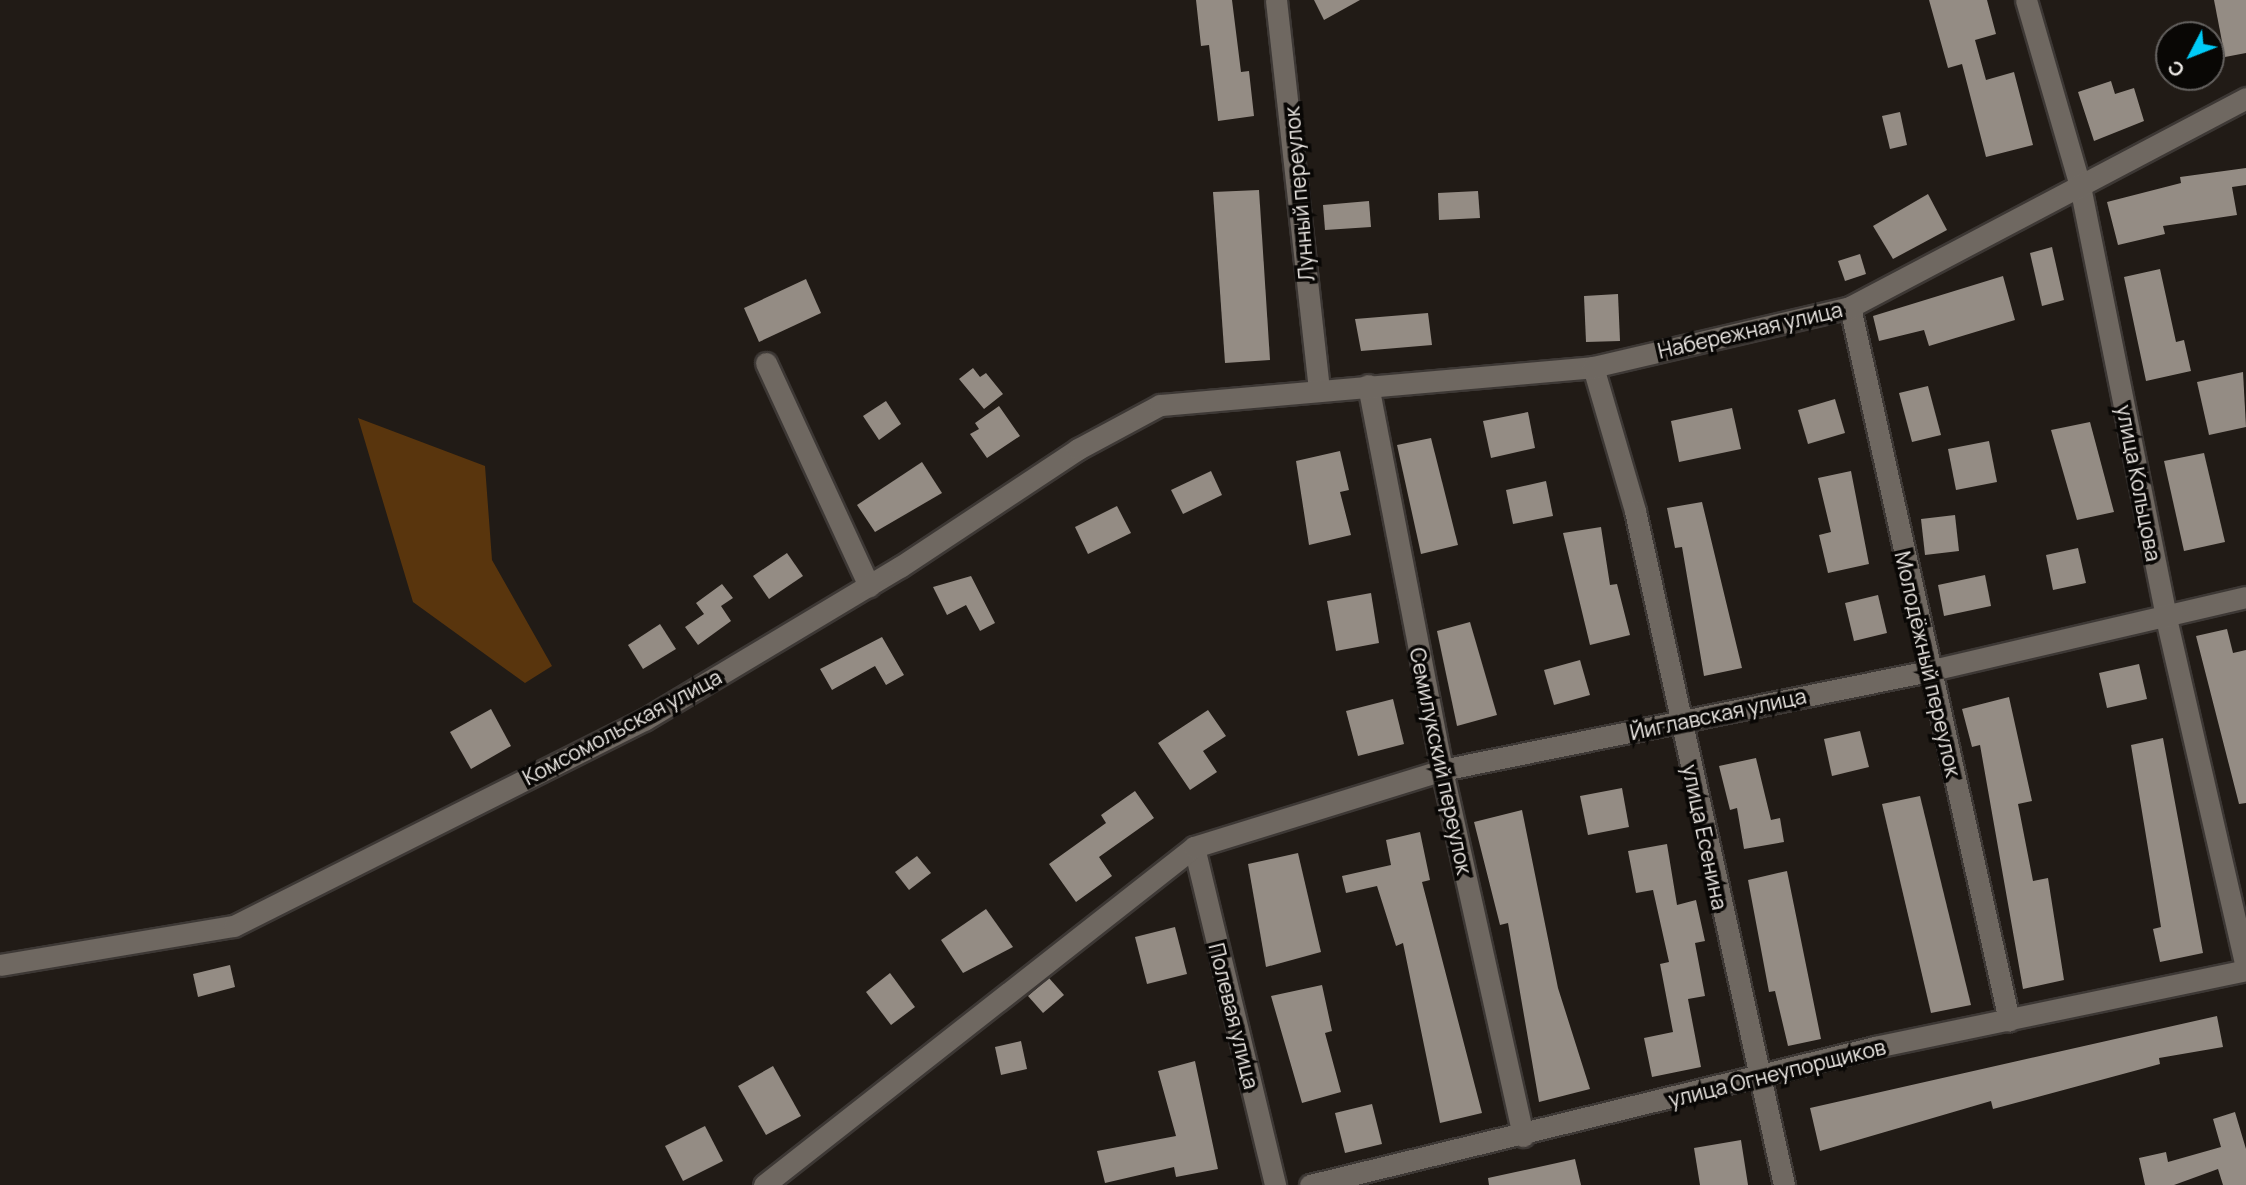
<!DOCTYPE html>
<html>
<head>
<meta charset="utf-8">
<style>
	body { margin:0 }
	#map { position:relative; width:2246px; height:1185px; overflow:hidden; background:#211b16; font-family:Manrope,sans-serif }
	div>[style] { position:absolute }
	.green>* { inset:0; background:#59350d }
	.building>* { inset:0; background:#948c84 }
	.roads { filter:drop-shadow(2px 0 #3d3835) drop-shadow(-2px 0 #3d3835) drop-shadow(0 2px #3d3835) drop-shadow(0 -2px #3d3835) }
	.minor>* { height:21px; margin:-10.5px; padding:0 10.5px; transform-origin:10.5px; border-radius:10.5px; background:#6f6861 }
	span { translate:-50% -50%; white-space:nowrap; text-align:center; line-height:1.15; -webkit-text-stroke:7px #090705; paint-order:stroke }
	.street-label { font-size:21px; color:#ede9e5 }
	.north { position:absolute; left:2155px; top:21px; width:70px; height:70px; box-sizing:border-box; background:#090705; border:2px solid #64615f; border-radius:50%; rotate:228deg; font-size:19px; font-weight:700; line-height:28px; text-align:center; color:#ede9e5 }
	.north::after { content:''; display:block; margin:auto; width:24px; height:32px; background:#00cbf8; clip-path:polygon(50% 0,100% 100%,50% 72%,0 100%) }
</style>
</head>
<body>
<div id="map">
	<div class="green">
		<div style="clip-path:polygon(358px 418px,485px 466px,492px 560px,552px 666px,525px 683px,413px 602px)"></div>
	</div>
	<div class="building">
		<div style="clip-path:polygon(1196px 0,1232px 0,1241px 72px,1249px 71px,1254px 116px,1218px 121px,1209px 45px,1201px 46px)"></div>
		<div style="clip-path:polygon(1314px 0,1360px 0,1324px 20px)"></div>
		<div style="clip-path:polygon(1929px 0,1987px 0,1996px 34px,1975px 40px,1986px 80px,2014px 72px,2033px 145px,1986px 157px,1962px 64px,1948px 68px)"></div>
		<div style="clip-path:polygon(2214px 0,2246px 0,2246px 53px,2225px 57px)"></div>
		<div style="clip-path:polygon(2111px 81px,2115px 94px,2134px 88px,2144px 121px,2094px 141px,2078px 92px)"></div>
		<div style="clip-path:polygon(1900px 112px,1907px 145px,1890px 149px,1882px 116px)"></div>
		<div style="clip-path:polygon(2246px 168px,2246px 185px,2232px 187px,2237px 215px,2163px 226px,2165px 234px,2118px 245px,2107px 202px,2181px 183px,2180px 177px)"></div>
		<div style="clip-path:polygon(1259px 190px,1270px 360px,1225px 363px,1213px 192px)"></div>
		<div style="clip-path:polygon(1478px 191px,1480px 218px,1439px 220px,1438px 193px)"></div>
		<div style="clip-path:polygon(1928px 194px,1947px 230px,1893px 259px,1873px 226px)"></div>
		<div style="clip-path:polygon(1369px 201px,1371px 227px,1325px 230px,1323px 205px)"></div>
		<div style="clip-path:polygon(2052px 247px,2064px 300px,2042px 306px,2030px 253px)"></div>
		<div style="clip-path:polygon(1860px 254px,1866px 274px,1845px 281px,1838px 261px)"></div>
		<div style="clip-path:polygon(2160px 269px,2176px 342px,2184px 340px,2191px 371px,2146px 381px,2124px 277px)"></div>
		<div style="clip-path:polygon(2003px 276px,2015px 320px,1929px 346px,1924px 330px,1879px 341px,1873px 316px)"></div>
		<div style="clip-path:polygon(806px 279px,821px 313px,759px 342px,744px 308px)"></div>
		<div style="clip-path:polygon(1618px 294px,1620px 341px,1586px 342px,1584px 296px)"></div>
		<div style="clip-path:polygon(1428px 313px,1432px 345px,1361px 351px,1355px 319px)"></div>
		<div style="clip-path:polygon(973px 368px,980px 377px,986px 373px,1003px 394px,984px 409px,959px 379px)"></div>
		<div style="clip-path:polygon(2243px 372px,2246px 427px,2209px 435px,2197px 382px)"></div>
		<div style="clip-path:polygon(1928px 386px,1941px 435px,1912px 442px,1899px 393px)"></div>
		<div style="clip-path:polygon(1835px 399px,1845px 433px,1808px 444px,1798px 410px)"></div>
		<div style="clip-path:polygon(886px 401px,901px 424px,879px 440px,863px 416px)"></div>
		<div style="clip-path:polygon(999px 406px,1020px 436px,987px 458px,970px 434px,979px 429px,975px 423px)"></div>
		<div style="clip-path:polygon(1732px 408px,1741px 449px,1679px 462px,1671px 421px)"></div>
		<div style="clip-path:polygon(1528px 412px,1535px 448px,1491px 458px,1483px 421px)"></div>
		<div style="clip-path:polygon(2090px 422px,2114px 512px,2077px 520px,2051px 430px)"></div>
		<div style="clip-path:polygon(1431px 438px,1458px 545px,1421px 554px,1397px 445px)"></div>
		<div style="clip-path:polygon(1989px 441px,1997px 482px,1956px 490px,1948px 449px)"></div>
		<div style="clip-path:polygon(1340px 451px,1349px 490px,1340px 492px,1351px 535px,1309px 545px,1296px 461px)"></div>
		<div style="clip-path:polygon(2204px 453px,2225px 542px,2184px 551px,2164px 461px)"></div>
		<div style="clip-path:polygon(922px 462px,942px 493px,875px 532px,857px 505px)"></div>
		<div style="clip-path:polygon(1211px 471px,1222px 495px,1183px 514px,1171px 490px)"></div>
		<div style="clip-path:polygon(1851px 471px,1869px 564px,1828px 573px,1819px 535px,1831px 532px,1818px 478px)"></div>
		<div style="clip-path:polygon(1546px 481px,1553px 516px,1513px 524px,1506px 490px)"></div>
		<div style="clip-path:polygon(1702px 502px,1742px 668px,1704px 676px,1682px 547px,1675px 548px,1667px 508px)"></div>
		<div style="clip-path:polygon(1117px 506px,1131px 533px,1088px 554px,1075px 527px)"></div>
		<div style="clip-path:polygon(1955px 515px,1959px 551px,1925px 555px,1921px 519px)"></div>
		<div style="clip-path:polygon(1601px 527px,1610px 585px,1617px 584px,1630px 635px,1590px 645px,1563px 533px)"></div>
		<div style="clip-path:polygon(2078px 548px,2086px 583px,2053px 590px,2046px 555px)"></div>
		<div style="clip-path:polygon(787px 553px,803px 576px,769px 599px,753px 576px)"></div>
		<div style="clip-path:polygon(1985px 575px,1991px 606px,1944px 616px,1938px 585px)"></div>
		<div style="clip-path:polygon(971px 576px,995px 623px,980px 631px,966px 605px,947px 615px,933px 587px)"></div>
		<div style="clip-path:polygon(722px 584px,733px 598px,721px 606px,731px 621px,698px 645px,685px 627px,704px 614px,696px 603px)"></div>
		<div style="clip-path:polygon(1371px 593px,1379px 643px,1336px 651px,1327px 601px)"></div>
		<div style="clip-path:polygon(1878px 595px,1887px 633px,1854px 641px,1845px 603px)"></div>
		<div style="clip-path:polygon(1470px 622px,1497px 715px,1457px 726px,1437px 631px)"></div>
		<div style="clip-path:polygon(660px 624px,676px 649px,643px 669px,628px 645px)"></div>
		<div style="clip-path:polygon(2227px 629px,2233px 653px,2246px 650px,2246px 803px,2239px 804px,2196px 636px)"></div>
		<div style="clip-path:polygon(882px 637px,904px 675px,886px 685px,875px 666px,832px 690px,820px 669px)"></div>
		<div style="clip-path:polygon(1580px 660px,1590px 695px,1554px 705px,1544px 670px)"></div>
		<div style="clip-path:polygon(2139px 664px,2147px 699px,2107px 708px,2099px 673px)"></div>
		<div style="clip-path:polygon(2009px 697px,2032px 801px,2018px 804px,2033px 881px,2048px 878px,2064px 980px,2023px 989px,1980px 745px,1972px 747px,1962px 709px)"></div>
		<div style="clip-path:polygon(1393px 699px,1404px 744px,1358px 756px,1346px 711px)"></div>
		<div style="clip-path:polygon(491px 709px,511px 746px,471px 769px,450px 732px)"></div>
		<div style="clip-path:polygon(1208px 710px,1226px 736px,1203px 751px,1217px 772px,1190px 790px,1158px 743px)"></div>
		<div style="clip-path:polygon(1860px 731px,1869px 767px,1832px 776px,1824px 739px)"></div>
		<div style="clip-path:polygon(2163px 738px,2203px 953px,2160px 962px,2153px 929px,2161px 927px,2131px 745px)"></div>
		<div style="clip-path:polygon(1756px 758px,1771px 820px,1780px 818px,1784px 842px,1744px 849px,1737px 808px,1730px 810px,1719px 766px)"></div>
		<div style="clip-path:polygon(1622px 788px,1629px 827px,1588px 835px,1580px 796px)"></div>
		<div style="clip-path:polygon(1135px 791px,1154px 818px,1099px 857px,1112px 876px,1076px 902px,1049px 864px,1106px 823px,1101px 815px)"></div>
		<div style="clip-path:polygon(1920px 796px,1971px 1005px,1931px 1013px,1882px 804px)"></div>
		<div style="clip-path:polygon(1522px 810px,1558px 988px,1590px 1089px,1539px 1102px,1508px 923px,1500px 925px,1474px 822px)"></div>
		<div style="clip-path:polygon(1420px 832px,1430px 880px,1422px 882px,1482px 1113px,1440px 1123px,1403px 943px,1396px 946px,1377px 886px,1346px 893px,1342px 876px,1391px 865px,1386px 840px)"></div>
		<div style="clip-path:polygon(1667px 844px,1677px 905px,1696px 900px,1705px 941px,1695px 943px,1705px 996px,1688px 999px,1701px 1067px,1652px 1077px,1644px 1038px,1673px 1032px,1660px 964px,1669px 962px,1653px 890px,1636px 893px,1628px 851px)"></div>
		<div style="clip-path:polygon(1298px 853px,1321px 952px,1266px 967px,1248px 864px)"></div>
		<div style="clip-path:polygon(917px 856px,931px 873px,909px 890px,895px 872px)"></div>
		<div style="clip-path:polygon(1787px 871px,1821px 1039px,1788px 1046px,1775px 991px,1769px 992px,1748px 880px)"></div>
		<div style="clip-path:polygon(986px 909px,1013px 947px,963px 973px,941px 940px)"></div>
		<div style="clip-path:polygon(1175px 927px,1187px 974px,1147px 984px,1135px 937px)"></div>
		<div style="clip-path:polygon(230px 965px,235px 987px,198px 997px,193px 974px)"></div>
		<div style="clip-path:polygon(890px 973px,915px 1007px,891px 1025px,866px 992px)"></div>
		<div style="clip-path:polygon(1049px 978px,1064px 995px,1043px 1013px,1028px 996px)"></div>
		<div style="clip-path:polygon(1322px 985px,1332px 1031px,1325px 1033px,1341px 1092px,1302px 1103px,1271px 996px)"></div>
		<div style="clip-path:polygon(2217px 1016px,2223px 1047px,2159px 1058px,2160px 1064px,1993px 1109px,1991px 1101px,1820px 1151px,1810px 1108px)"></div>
		<div style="clip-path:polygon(1021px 1041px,1027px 1069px,1001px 1075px,995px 1047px)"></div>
		<div style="clip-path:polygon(1195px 1061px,1218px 1169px,1176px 1177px,1174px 1167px,1105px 1183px,1097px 1151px,1176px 1136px,1158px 1071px)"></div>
		<div style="clip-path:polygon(773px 1066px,801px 1116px,766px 1135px,738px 1086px)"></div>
		<div style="clip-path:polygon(1372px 1104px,1382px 1144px,1345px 1153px,1335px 1113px)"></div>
		<div style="clip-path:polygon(2235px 1112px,2246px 1149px,2246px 1185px,2223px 1185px,2218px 1169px,2174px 1185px,2145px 1185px,2139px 1158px,2166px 1152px,2168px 1162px,2221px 1147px,2213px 1119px)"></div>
		<div style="clip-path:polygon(705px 1126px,723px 1161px,683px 1181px,665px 1146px)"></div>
		<div style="clip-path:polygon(1741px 1140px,1748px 1185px,1700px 1185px,1694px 1148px)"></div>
		<div style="clip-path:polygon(1575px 1159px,1581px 1185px,1489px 1185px,1488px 1178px)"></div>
	</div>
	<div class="roads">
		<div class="minor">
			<div style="left:1276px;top:0;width:390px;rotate:83.7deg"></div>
			<div style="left:2026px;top:0;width:194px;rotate:73.8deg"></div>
			<div style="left:2080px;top:186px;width:440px;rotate:78.7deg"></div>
			<div style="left:2166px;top:618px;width:358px;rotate:77.1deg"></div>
			<div style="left:1850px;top:307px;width:731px;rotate:77.43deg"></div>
			<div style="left:766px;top:363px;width:246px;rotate:65.2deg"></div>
			<div style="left:1593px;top:367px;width:150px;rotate:73.7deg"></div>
			<div style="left:1635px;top:511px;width:690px;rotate:77.53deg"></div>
			<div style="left:1368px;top:385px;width:392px;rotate:79.1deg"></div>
			<div style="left:1442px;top:770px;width:375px;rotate:77.5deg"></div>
			<div style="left:1194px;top:847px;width:348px;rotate:76.5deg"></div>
			<div style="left:0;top:965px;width:237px;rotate:-9.5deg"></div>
			<div style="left:234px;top:926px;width:459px;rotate:-26.7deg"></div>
			<div style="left:644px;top:720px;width:298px;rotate:-30.9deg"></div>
			<div style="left:900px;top:567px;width:214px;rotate:-33.5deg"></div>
			<div style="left:1078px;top:449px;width:93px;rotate:-28.2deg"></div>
			<div style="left:1160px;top:405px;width:435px;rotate:-5deg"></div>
			<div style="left:1593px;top:367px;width:264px;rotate:-13.1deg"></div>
			<div style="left:1850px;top:307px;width:448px;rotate:-27.8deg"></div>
			<div style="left:764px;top:1185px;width:547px;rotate:-38.17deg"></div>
			<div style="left:1194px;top:847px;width:260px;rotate:-17.2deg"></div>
			<div style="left:1442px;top:770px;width:496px;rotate:-11.5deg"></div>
			<div style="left:1928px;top:671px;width:326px;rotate:-13.1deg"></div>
			<div style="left:1310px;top:1185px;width:582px;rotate:-13.73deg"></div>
			<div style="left:1875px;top:1047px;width:379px;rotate:-11.7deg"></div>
		</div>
	</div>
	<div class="street-label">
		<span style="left:1299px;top:194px;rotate:-95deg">Лунный переулок</span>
		<span style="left:1750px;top:330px;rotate:-13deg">Набережная улица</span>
		<span style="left:2139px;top:483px;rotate:79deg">улица Кольцова</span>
		<span style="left:1928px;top:664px;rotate:77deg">Молодёжный переулок</span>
		<span style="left:1718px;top:714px;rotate:-12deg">Йиглавская улица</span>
		<span style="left:622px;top:727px;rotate:-28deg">Комсомольская улица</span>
		<span style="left:1441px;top:761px;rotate:78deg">Семилукский переулок</span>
		<span style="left:1705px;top:837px;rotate:78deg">улица Есенина</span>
		<span style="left:1234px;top:1016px;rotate:76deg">Полевая улица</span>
		<span style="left:1777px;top:1073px;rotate:-14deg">улица Огнеупорщиков</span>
	</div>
	<div class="north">С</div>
</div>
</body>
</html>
